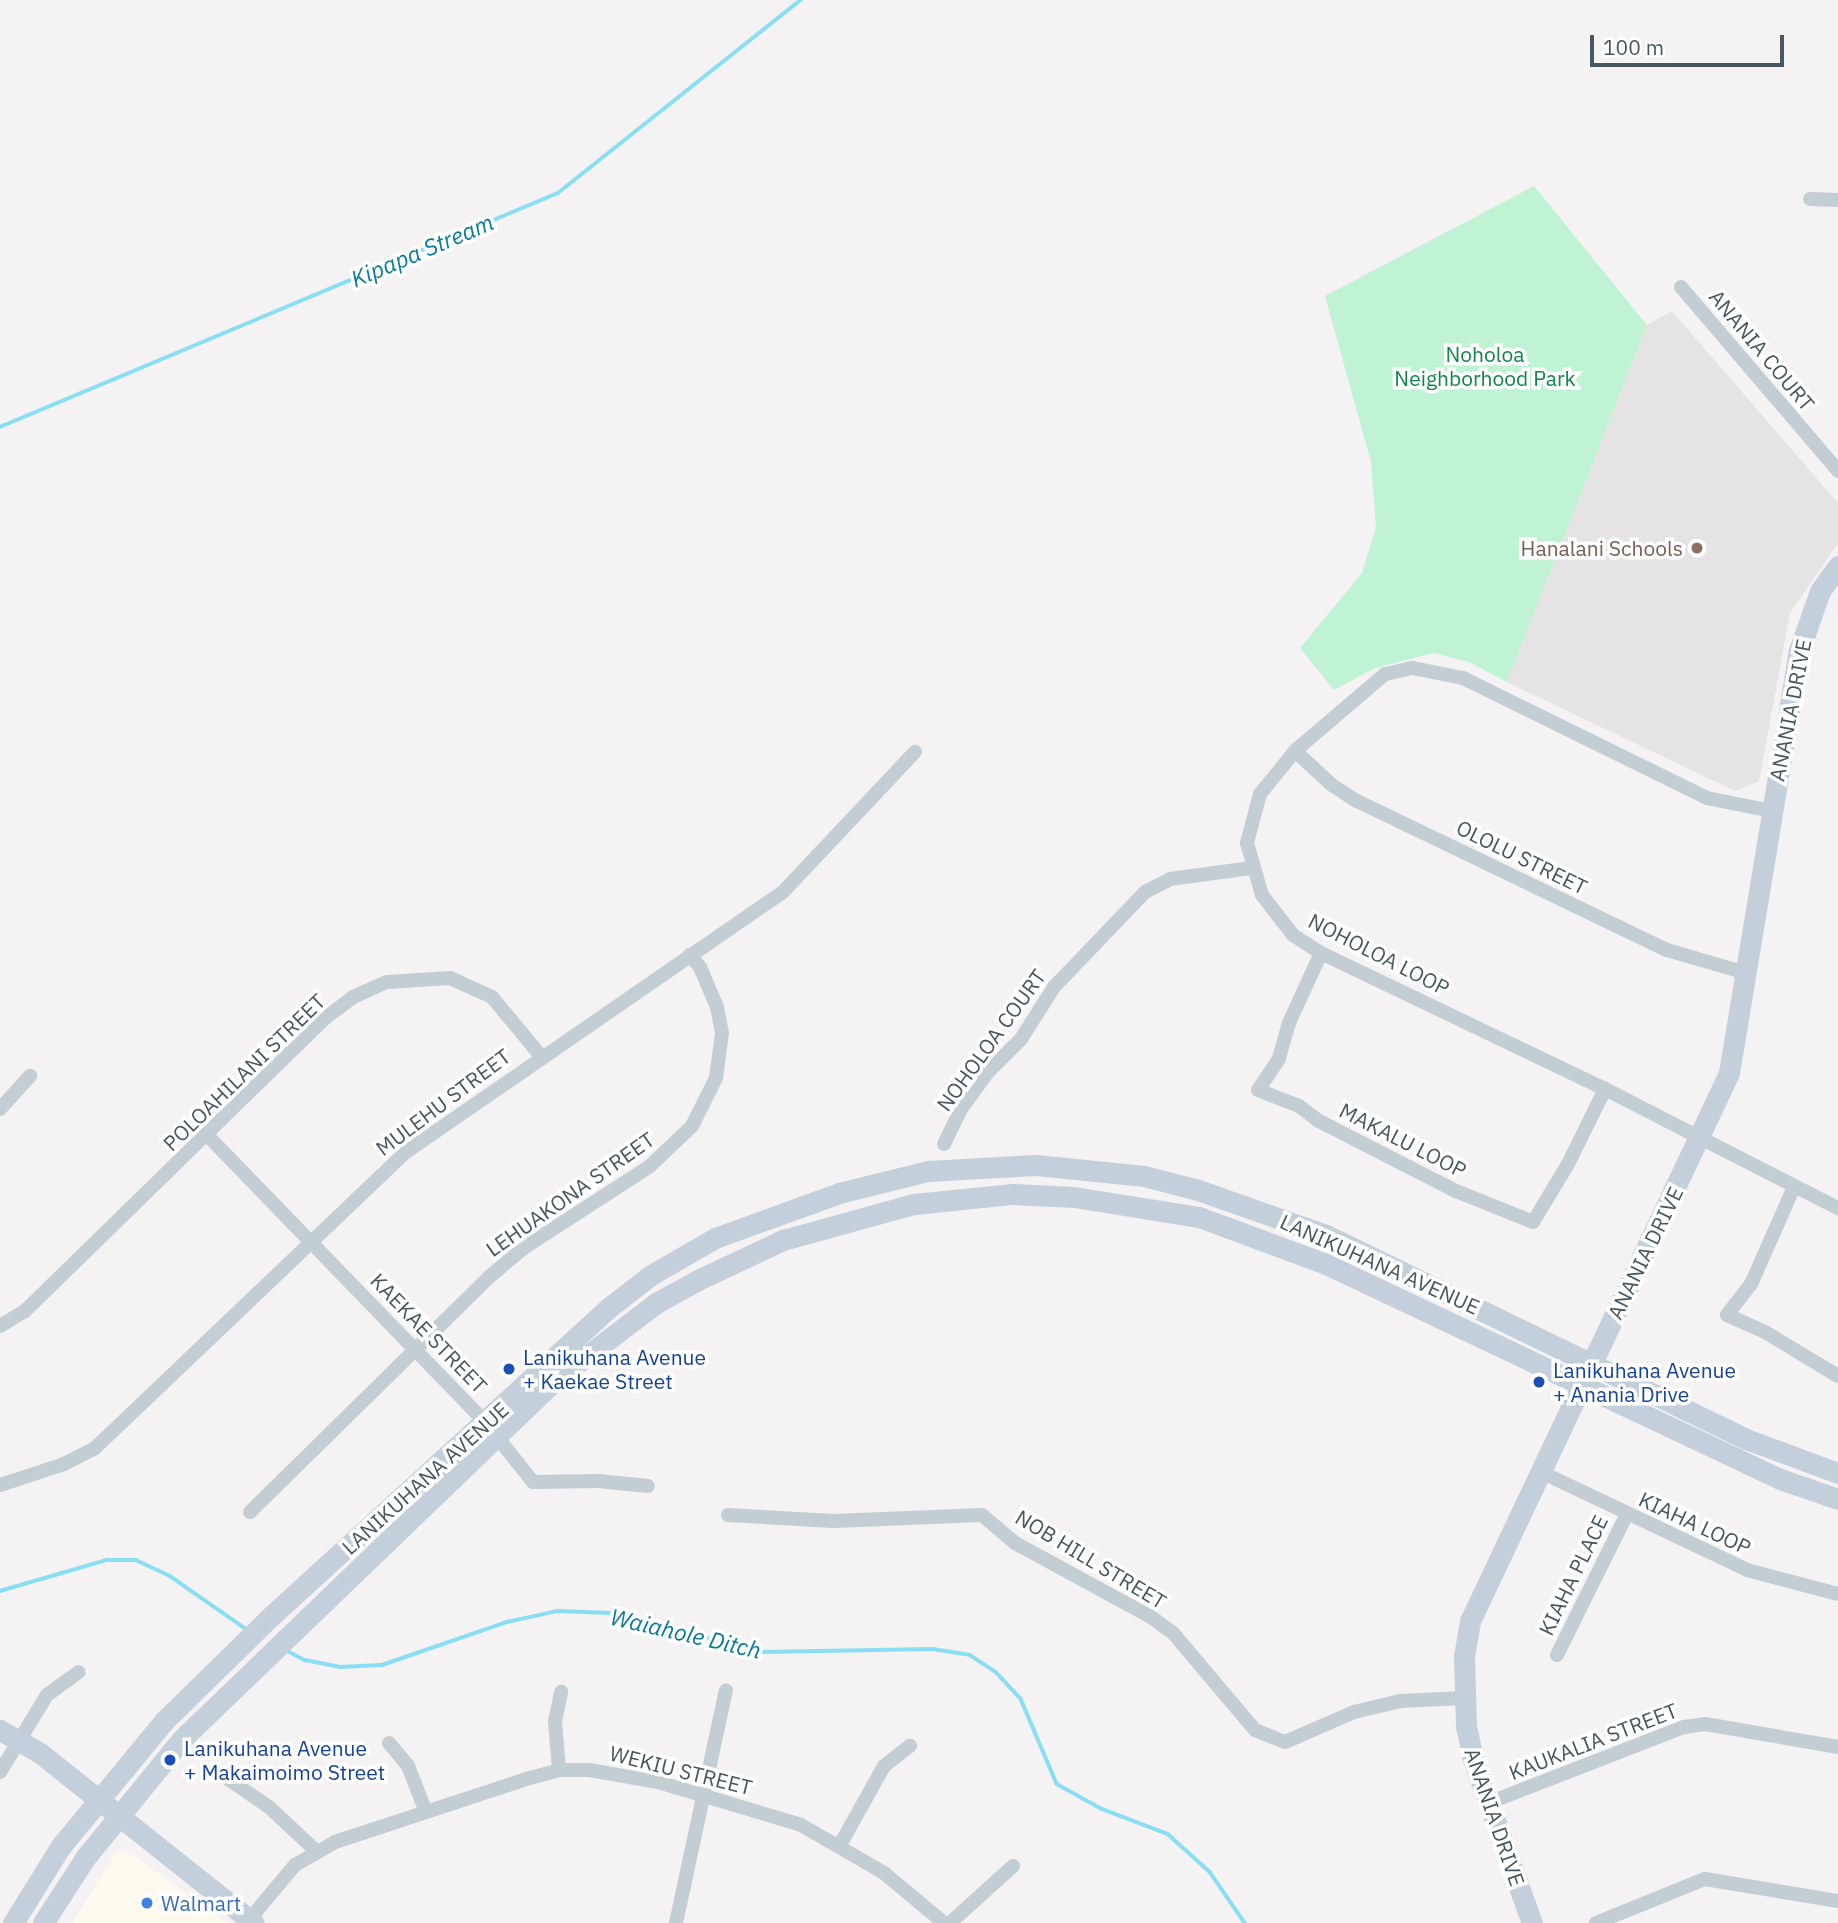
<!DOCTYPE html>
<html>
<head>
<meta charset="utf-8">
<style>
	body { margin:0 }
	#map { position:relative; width:1838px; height:1923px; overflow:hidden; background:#f4f2f2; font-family:"IBM Plex Sans",sans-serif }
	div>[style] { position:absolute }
	.commercial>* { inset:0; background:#fef9ed }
	.education>* { inset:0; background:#e5e3e4 }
	.green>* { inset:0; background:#bff3d3 }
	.stream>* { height:3.5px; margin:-1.75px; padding:0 1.75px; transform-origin:1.75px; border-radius:1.75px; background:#89def3 }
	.street>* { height:14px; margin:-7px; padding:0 7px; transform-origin:7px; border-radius:7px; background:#c2cdd4 }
	.secondary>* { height:21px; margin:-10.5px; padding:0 10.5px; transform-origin:10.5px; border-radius:10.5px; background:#c4cfdc }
	.dots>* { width:19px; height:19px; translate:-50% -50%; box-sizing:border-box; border:4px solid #fff; border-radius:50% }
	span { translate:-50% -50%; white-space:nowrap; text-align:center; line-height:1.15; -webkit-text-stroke:7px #fff; paint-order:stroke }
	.street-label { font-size:21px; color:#485661 }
	.park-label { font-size:21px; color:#11854a }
	.education-label { font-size:21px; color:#785e54 }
	.right { translate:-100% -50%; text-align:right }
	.transit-label { font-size:21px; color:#164399 }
	.left { translate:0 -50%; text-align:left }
	.shop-label { font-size:21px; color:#366cbe }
	.water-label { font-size:23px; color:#057b99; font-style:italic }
	.scale { position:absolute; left:1590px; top:35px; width:194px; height:32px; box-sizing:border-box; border:4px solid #485661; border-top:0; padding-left:9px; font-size:21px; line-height:24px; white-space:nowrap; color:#485661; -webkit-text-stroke:5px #fff; paint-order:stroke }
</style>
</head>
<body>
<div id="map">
	<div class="commercial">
		<div style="clip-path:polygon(118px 1850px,132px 1854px,226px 1923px,72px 1923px)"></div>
	</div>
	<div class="education">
		<div style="clip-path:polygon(1672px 311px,1838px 503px,1838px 543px,1790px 613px,1759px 781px,1735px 791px,1507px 682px,1647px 325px)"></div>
	</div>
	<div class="green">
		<div style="clip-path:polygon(1534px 186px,1647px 325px,1507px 682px,1469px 662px,1434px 653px,1375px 668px,1334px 690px,1300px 648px,1362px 573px,1376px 527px,1371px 462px,1325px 296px)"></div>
	</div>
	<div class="stream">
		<div style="left:0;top:427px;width:605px;rotate:-22.75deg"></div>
		<div style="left:558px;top:193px;width:310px;rotate:-38.5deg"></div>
		<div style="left:0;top:1591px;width:111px;rotate:-16.2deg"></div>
		<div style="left:107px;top:1560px;width:29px"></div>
		<div style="left:136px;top:1560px;width:38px;rotate:25deg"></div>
		<div style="left:170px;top:1576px;width:93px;rotate:34.9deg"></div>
		<div style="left:284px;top:1649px;width:24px;rotate:28deg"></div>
		<div style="left:305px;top:1660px;width:36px;rotate:11deg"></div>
		<div style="left:340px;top:1667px;width:42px;rotate:-2.7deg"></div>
		<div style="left:382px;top:1665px;width:132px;rotate:-19deg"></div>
		<div style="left:507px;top:1622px;width:52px;rotate:-12.2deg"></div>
		<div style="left:558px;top:1611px;width:52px;rotate:2.2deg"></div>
		<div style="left:610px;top:1613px;width:158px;rotate:14.3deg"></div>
		<div style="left:763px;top:1652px;width:170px;rotate:-1deg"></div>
		<div style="left:933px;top:1649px;width:37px;rotate:9deg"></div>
		<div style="left:970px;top:1655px;width:30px;rotate:33deg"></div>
		<div style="left:995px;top:1671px;width:38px;rotate:47deg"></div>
		<div style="left:1021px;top:1699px;width:92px;rotate:67deg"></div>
		<div style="left:1057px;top:1784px;width:51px;rotate:29.1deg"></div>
		<div style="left:1102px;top:1809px;width:71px;rotate:20.7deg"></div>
		<div style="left:1168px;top:1834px;width:57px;rotate:42.1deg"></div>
		<div style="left:1210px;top:1872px;width:62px;rotate:55.5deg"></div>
	</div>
	<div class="street">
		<div style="left:1810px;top:199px;width:28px;rotate:2deg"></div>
		<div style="left:1681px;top:287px;width:242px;rotate:49.5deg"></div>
		<div style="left:1295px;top:751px;width:50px;rotate:42.6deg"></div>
		<div style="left:1332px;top:785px;width:30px;rotate:33deg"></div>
		<div style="left:1357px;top:801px;width:344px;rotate:25.7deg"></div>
		<div style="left:1667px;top:950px;width:82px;rotate:16.2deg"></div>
		<div style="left:1772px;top:811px;width:66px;rotate:-168.7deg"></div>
		<div style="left:1707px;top:798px;width:272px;rotate:-153.8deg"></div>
		<div style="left:1463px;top:678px;width:52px;rotate:-168.9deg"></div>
		<div style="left:1412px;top:668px;width:28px;rotate:167deg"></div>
		<div style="left:1385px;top:674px;width:118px;rotate:139.5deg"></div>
		<div style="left:1295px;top:751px;width:55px;rotate:129.1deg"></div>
		<div style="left:1260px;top:794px;width:51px;rotate:104.9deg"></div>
		<div style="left:1247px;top:843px;width:54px;rotate:73.9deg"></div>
		<div style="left:1262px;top:895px;width:51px;rotate:52.2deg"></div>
		<div style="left:1293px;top:935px;width:33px;rotate:33deg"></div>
		<div style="left:1321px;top:953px;width:315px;rotate:25.6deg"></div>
		<div style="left:1605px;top:1089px;width:262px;rotate:27.1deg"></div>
		<div style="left:1321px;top:953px;width:77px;rotate:114.6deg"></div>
		<div style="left:1289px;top:1023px;width:37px;rotate:106deg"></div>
		<div style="left:1279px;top:1059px;width:37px;rotate:124deg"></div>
		<div style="left:1258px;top:1090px;width:44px;rotate:21.3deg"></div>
		<div style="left:1299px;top:1106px;width:25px;rotate:37deg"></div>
		<div style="left:1319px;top:1121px;width:154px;rotate:27.1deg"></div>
		<div style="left:1456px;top:1191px;width:83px;rotate:21.9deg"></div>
		<div style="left:1533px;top:1222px;width:68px;rotate:-58.9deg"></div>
		<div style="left:1568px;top:1164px;width:84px;rotate:-63.7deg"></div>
		<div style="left:0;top:1109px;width:45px;rotate:-47.7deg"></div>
		<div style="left:208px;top:1136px;width:398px;rotate:45.9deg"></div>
		<div style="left:485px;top:1422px;width:77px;rotate:51.3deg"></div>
		<div style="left:533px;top:1482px;width:65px;rotate:-0.9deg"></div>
		<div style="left:598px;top:1481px;width:50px;rotate:5.7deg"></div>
		<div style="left:944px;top:1144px;width:39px;rotate:-64deg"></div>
		<div style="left:961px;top:1109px;width:46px;rotate:-53.9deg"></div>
		<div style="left:988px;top:1072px;width:47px;rotate:-45deg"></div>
		<div style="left:1021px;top:1039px;width:62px;rotate:-57.6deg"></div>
		<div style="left:1054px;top:987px;width:132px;rotate:-46.2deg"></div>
		<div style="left:1145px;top:892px;width:28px;rotate:-27deg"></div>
		<div style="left:1170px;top:879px;width:82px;rotate:-7.7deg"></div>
		<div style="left:1794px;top:1187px;width:106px;rotate:113.9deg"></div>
		<div style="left:1751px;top:1284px;width:39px;rotate:128deg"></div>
		<div style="left:1727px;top:1315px;width:42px;rotate:24.1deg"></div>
		<div style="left:1765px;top:1332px;width:85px;rotate:31.1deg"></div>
		<div style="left:0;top:1326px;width:29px;rotate:-31deg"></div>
		<div style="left:25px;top:1311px;width:418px;rotate:-44.3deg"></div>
		<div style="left:324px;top:1019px;width:36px;rotate:-37deg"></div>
		<div style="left:353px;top:997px;width:37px;rotate:-24deg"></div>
		<div style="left:387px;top:982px;width:63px;rotate:-3.6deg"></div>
		<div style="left:450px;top:978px;width:46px;rotate:24.3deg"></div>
		<div style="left:492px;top:997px;width:75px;rotate:50.4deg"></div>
		<div style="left:1541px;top:1472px;width:228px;rotate:25.4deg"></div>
		<div style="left:1747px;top:1570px;width:94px;rotate:14.8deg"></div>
		<div style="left:0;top:1485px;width:67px;rotate:-18.2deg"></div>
		<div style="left:64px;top:1464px;width:34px;rotate:-27deg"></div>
		<div style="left:94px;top:1449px;width:431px;rotate:-43.6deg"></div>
		<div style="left:406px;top:1152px;width:457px;rotate:-34.6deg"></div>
		<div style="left:782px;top:893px;width:194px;rotate:-46.7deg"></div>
		<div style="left:250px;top:1512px;width:335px;rotate:-44.5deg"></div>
		<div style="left:489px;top:1277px;width:47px;rotate:-39.8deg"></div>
		<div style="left:525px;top:1247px;width:149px;rotate:-32.9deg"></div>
		<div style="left:650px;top:1166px;width:58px;rotate:-43.6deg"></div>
		<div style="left:692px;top:1126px;width:54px;rotate:-63.4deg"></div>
		<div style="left:716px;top:1078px;width:45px;rotate:-82.4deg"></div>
		<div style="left:722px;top:1033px;width:26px;rotate:-101deg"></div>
		<div style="left:717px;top:1007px;width:43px;rotate:-113deg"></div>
		<div style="left:700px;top:967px;width:16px;rotate:-130deg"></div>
		<div style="left:728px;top:1515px;width:105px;rotate:3.3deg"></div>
		<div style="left:833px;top:1521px;width:149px;rotate:-2.3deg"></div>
		<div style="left:982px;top:1515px;width:43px;rotate:40.3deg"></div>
		<div style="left:1015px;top:1543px;width:155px;rotate:28.6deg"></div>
		<div style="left:1151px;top:1617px;width:27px;rotate:36deg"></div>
		<div style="left:1173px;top:1633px;width:127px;rotate:49.8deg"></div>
		<div style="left:1255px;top:1730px;width:32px;rotate:22deg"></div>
		<div style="left:1285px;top:1742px;width:75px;rotate:-23.5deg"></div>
		<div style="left:1354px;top:1712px;width:47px;rotate:-13.4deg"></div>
		<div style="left:1400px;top:1701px;width:64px;rotate:-2.7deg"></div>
		<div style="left:1557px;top:1655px;width:157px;rotate:-63.6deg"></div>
		<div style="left:389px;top:1743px;width:30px;rotate:50deg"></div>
		<div style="left:408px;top:1766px;width:49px;rotate:68.6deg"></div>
		<div style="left:559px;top:1770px;width:49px;rotate:-94.7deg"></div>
		<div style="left:555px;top:1721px;width:30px;rotate:-78deg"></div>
		<div style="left:0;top:1772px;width:90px;rotate:-58.6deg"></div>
		<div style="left:47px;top:1695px;width:39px;rotate:-36deg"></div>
		<div style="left:228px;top:1779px;width:50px;rotate:34.3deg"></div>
		<div style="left:269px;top:1807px;width:64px;rotate:43.1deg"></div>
		<div style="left:1488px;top:1803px;width:210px;rotate:-21.2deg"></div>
		<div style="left:1684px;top:1727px;width:21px;rotate:-8deg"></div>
		<div style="left:1705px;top:1724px;width:135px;rotate:9.8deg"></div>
		<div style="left:840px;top:1845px;width:90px;rotate:-60.9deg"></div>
		<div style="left:884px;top:1766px;width:33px;rotate:-38deg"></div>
		<div style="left:249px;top:1920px;width:72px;rotate:-50.1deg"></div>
		<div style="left:295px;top:1865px;width:46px;rotate:-29.9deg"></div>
		<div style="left:335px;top:1842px;width:205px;rotate:-18.2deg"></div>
		<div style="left:530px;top:1778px;width:30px;rotate:-15deg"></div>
		<div style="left:559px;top:1770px;width:30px"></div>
		<div style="left:589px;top:1770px;width:70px;rotate:9.9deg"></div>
		<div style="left:658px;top:1782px;width:149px;rotate:16.7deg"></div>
		<div style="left:801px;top:1825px;width:96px;rotate:30deg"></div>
		<div style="left:884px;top:1873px;width:78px;rotate:39.8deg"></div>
		<div style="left:676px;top:1923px;width:238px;rotate:-77.9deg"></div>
		<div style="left:950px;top:1923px;width:85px;rotate:-42.1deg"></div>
		<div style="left:1596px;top:1923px;width:118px;rotate:-22deg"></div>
		<div style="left:1705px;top:1879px;width:135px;rotate:9.4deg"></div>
	</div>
	<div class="secondary">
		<div style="left:0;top:1730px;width:46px;rotate:29.9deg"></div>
		<div style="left:40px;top:1753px;width:273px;rotate:38.5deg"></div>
		<div style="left:13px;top:1923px;width:91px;rotate:-58.1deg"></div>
		<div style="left:61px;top:1846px;width:163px;rotate:-50.5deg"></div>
		<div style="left:165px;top:1720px;width:146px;rotate:-44.4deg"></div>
		<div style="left:269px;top:1618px;width:463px;rotate:-42.4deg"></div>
		<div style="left:611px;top:1306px;width:51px;rotate:-37.8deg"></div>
		<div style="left:651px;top:1275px;width:74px;rotate:-30deg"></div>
		<div style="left:715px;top:1238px;width:132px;rotate:-19.9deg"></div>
		<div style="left:839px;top:1193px;width:92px;rotate:-13.9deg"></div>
		<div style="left:928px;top:1171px;width:108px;rotate:-3.2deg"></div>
		<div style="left:1036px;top:1165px;width:109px;rotate:5.8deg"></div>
		<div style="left:1144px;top:1176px;width:56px;rotate:14.5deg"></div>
		<div style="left:1198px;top:1190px;width:136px;rotate:19.4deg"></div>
		<div style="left:1326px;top:1235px;width:467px;rotate:25.9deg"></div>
		<div style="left:1746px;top:1439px;width:98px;rotate:20.3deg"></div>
		<div style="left:43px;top:1923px;width:77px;rotate:-57.1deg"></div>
		<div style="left:85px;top:1858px;width:154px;rotate:-50.8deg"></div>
		<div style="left:182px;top:1739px;width:518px;rotate:-43.9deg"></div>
		<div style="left:555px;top:1380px;width:127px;rotate:-37.3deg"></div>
		<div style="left:656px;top:1303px;width:50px;rotate:-28.6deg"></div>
		<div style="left:700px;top:1279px;width:92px;rotate:-25.2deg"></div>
		<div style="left:783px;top:1240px;width:136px;rotate:-15.4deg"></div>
		<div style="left:914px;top:1204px;width:100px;rotate:-5.8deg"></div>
		<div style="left:1013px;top:1194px;width:61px;rotate:2.8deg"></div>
		<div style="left:1074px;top:1197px;width:127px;rotate:9.1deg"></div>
		<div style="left:1199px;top:1217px;width:135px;rotate:20.3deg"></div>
		<div style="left:1326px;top:1264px;width:502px;rotate:25.34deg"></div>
		<div style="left:1780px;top:1479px;width:61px;rotate:19deg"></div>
		<div style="left:1532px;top:1923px;width:174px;rotate:-109.8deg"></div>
		<div style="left:1473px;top:1759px;width:34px;rotate:-102deg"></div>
		<div style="left:1466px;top:1726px;width:70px;rotate:-91.6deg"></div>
		<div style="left:1464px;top:1656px;width:36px;rotate:-80deg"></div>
		<div style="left:1470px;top:1621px;width:606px;rotate:-64.7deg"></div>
		<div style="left:1729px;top:1073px;width:428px;rotate:-80.6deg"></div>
		<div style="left:1799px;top:651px;width:64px;rotate:-70.7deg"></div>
		<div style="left:1820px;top:591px;width:31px;rotate:-54deg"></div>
	</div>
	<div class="dots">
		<div style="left:1697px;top:548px;background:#8d6e63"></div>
		<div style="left:509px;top:1369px;background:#1a4fb4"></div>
		<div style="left:1539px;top:1382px;background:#1a4fb4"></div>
		<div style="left:170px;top:1760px;background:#1a4fb4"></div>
		<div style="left:147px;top:1903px;background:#3f7fe0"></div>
	</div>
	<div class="street-label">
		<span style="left:1762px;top:350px;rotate:50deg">ANANIA COURT</span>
		<span style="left:1790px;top:710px;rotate:-79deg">ANANIA DRIVE</span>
		<span style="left:1522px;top:857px;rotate:26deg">OLOLU STREET</span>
		<span style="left:1379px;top:954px;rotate:27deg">NOHOLOA LOOP</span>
		<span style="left:991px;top:1040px;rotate:-54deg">NOHOLOA COURT</span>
		<span style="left:244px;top:1072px;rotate:-44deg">POLOAHILANI STREET</span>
		<span style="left:443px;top:1102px;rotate:-37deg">MULEHU STREET</span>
		<span style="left:1403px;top:1140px;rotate:27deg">MAKALU LOOP</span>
		<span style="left:570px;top:1194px;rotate:-35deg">LEHUAKONA STREET</span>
		<span style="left:1645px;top:1253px;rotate:-64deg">ANANIA DRIVE</span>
		<span style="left:1380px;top:1264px;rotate:24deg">LANIKUHANA AVENUE</span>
		<span style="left:429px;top:1333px;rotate:46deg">KAEKAE STREET</span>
		<span style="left:425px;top:1478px;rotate:-42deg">LANIKUHANA AVENUE</span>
		<span style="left:1695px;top:1523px;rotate:25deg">KIAHA LOOP</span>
		<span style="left:1091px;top:1559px;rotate:31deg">NOB HILL STREET</span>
		<span style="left:1573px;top:1575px;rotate:-64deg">KIAHA PLACE</span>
		<span style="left:1593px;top:1741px;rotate:-21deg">KAUKALIA STREET</span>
		<span style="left:681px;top:1770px;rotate:14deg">WEKIU STREET</span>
		<span style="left:1495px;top:1817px;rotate:71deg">ANANIA DRIVE</span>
	</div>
	<div class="park-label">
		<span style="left:1485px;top:366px">Noholoa<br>Neighborhood Park</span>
	</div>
	<div class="education-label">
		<span class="right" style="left:1683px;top:548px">Hanalani Schools</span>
	</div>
	<div class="transit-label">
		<span class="left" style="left:523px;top:1369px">Lanikuhana Avenue<br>+ Kaekae Street</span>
		<span class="left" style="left:1553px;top:1382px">Lanikuhana Avenue<br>+ Anania Drive</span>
		<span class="left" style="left:184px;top:1760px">Lanikuhana Avenue<br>+ Makaimoimo Street</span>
	</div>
	<div class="shop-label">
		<span class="left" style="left:161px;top:1903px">Walmart</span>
	</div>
	<div class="water-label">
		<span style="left:422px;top:250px;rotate:-23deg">Kipapa Stream</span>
		<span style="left:686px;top:1633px;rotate:13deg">Waiahole Ditch</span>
	</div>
	<div class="scale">100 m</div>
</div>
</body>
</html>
